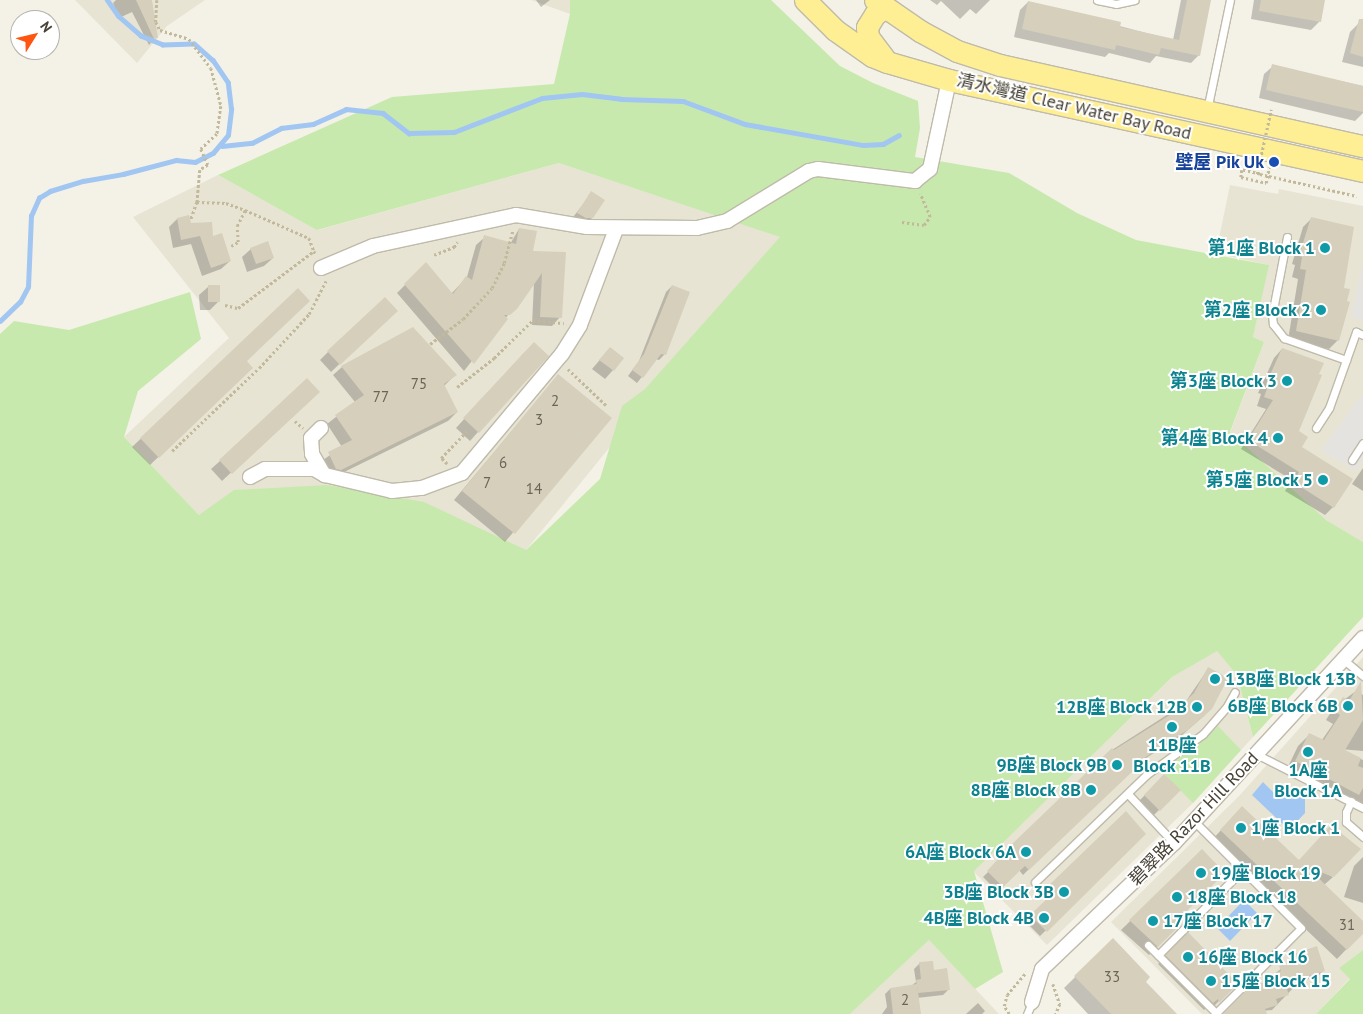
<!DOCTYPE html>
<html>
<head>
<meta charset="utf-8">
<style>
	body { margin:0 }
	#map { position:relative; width:1363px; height:1014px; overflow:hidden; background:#f4f1e6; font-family:"PT Sans","Noto Sans TC",sans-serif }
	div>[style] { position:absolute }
	.residential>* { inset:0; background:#e8e4d4 }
	.green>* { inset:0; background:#c7e9ae }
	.parking>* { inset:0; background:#e4e3df }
	.water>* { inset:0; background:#a1c6f2 }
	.shadow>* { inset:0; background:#0003 }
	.stream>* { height:4.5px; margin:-2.25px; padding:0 2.25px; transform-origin:2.25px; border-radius:2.25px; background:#a1c6f2 }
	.building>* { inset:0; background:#d5cfbc }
	.path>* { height:2.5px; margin-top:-1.25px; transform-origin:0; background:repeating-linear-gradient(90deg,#c1b99a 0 2.5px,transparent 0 5px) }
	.roads { filter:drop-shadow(1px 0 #bfbaa9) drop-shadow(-1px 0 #bfbaa9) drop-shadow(0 1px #bfbaa9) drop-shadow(0 -1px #bfbaa9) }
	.service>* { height:7px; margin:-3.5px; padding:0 3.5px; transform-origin:3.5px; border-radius:3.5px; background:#fff }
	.minor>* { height:14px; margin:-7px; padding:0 7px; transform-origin:7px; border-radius:7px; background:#fff }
	.primary>* { height:21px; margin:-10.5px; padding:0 10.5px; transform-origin:10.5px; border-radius:10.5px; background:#ffef94 }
	.path-bridge>* { height:2.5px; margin-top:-1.25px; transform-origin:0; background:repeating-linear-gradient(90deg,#c1b99a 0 2.5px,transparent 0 5px) }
	.dots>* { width:14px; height:14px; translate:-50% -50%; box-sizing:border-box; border:2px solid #fff; border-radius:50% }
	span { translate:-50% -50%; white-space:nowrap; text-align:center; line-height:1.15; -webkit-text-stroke:4px #fff; paint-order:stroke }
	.number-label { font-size:15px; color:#6a6557 }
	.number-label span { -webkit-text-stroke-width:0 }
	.street-label { font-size:18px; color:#474235 }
	.transit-label { font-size:18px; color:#164399; font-weight:700 }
	.right { translate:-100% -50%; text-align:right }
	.culture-label { font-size:18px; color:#0d838f; font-weight:700 }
	.left { translate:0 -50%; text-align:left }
	.north { position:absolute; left:10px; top:10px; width:50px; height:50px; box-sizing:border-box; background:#fff; border:1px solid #b5b3ae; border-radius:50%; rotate:54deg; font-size:14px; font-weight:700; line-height:20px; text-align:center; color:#474235 }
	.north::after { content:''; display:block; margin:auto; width:18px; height:22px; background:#ff5512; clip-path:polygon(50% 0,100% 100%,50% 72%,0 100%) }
</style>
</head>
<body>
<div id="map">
	<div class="residential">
		<div style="clip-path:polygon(75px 0,205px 0,167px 26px,137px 63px)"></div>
		<div style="clip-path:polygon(531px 0,570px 0,570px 14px)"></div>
		<div style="clip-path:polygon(559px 163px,781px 237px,526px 550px,199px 515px,124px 437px,229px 338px,133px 217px,218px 175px,318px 230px)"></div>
		<div style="clip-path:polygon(1230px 185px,1278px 194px,1279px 189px,1363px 206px,1363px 542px,1326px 520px,1230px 433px,1264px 342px,1253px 337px,1268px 265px,1216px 253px)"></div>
		<div style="clip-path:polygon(1217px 650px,1237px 675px,1253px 737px,1193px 803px,1047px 945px,973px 871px,1172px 677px)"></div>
		<div style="clip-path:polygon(1363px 657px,1363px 950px,1339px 968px,1350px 978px,1316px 1014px,1202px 1014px,1111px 922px,1240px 795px)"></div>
		<div style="clip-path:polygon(929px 940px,999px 1014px,850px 1014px)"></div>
	</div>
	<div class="green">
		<div style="clip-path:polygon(570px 0,771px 0,840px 66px,873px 83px,918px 101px,920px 128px,915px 157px,1009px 173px,1077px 213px,1136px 240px,1269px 265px,1253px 337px,1264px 342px,1230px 432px,1326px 520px,1363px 542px,1363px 617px,1253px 737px,1237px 675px,1217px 651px,1172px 677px,974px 871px,1003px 972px,975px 989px,929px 940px,850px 1014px,0 1014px,0 334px,14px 321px,69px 330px,190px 292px,201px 339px,138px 391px,124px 437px,199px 515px,234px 490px,327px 485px,424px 502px,526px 550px,600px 479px,622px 406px,645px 389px,780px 237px,559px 163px,317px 230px,218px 175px,392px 97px,554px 84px,570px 14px)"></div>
		<div style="clip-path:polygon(1218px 726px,1241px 750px,1193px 803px,1161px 771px,1198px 745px)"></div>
		<div style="clip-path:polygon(1363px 950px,1363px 1014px,1316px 1014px,1350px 979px,1339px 968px)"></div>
	</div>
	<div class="parking">
		<div style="clip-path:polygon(1363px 264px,1363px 322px,1351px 316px)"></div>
		<div style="clip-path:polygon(1363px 394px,1363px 460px,1356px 471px,1321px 450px)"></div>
	</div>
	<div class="water">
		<div style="clip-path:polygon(1263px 782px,1274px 793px,1280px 787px,1305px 799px,1305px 813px,1289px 830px,1252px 795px)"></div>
		<div style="clip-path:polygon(1244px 900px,1257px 913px,1230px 941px,1217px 928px)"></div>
	</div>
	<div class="shadow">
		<div style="clip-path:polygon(116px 0,150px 0,156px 37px,149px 45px,132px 12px,119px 18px,113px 3px)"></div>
		<div style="clip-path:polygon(536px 0,550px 0,541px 7px)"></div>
		<div style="clip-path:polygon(930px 0,990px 0,976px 14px,970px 9px,960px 19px,941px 1px,937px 5px)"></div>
		<div style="clip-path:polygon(1181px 0,1210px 0,1199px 55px,1191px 63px,1156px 56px,1150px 63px,1109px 53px,1105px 57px,1014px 37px,1020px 10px,1028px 2px,1173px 40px)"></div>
		<div style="clip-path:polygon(1254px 0,1324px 0,1320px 21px,1311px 30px,1251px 19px)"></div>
		<div style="clip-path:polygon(1358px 24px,1363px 25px,1363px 67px,1342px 62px,1350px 32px)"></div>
		<div style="clip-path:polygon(1273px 66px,1363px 86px,1363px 113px,1355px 121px,1259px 98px,1264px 74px)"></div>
		<div style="clip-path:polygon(592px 193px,592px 218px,583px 226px,570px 221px)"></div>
		<div style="clip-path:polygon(177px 219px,211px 238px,230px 261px,221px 269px,202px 276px,191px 244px,173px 248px,169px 227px)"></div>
		<div style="clip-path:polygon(1311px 219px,1342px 289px,1338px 340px,1329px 349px,1288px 340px,1298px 279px,1292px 277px,1295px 265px,1292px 264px,1303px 227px)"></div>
		<div style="clip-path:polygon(519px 229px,532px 252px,565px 254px,560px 317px,552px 326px,532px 325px,534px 282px,464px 371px,397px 293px,426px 264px,451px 294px,467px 277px,476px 245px,485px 237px,510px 244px)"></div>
		<div style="clip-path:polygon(251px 249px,273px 258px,264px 266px,247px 272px,242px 257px)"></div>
		<div style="clip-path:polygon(672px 286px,664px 355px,659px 360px,656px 359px,637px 383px,628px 376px,639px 361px,666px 292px)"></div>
		<div style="clip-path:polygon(208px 287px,219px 301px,210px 310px,200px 310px,199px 295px)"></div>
		<div style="clip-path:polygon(298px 289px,245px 361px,251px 368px,150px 465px,132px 447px)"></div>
		<div style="clip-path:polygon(387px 319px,331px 372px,320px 360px,328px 352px)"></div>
		<div style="clip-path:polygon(610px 348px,623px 359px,605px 379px,592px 369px)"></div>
		<div style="clip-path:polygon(1282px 349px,1318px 375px,1298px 431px,1300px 447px,1333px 507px,1325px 515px,1285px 491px,1292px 480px,1241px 449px,1266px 409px,1257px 406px,1261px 394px,1258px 393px,1274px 358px)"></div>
		<div style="clip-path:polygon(525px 352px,478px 432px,470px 441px,456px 428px)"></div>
		<div style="clip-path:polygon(342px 367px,455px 375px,444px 386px,457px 412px,448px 421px,332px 478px,320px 462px,342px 447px,327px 424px,355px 402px,333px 375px)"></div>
		<div style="clip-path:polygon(558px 376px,610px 418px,505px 542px,454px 500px)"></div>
		<div style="clip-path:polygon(309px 400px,222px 481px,211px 469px,220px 461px)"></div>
		<div style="clip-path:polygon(1363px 468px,1363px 491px,1352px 484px)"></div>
		<div style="clip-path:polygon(1208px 669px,1205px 715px,1182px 735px,1132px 767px,1023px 875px,1019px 870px,997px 891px,983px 877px,1112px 750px,1184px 704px)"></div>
		<div style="clip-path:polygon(1356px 691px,1363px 695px,1363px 751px,1340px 749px,1363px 760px,1363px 811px,1285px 773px,1298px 746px,1310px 734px,1322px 740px,1333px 724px,1326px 720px,1334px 707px)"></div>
		<div style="clip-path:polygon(1164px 776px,1179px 790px,1154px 815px,1139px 801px)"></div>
		<div style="clip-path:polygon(1126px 813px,1144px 834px,1040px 936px,1026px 922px,1047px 900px,1042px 894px)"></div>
		<div style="clip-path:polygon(1233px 817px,1299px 861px,1333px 877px,1324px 885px,1363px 922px,1363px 932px,1337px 959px,1212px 840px)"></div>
		<div style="clip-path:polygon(1202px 851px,1175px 921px,1179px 925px,1149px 955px,1121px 930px)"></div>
		<div style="clip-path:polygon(1363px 857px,1363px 903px,1344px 897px,1354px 866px)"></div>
		<div style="clip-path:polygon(1188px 934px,1236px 984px,1210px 1010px,1209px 1006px,1204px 1010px,1158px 964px)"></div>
		<div style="clip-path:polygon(1113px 940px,1144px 982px,1175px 1014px,1088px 1014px,1064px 988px)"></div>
		<div style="clip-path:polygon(1291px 956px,1324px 970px,1318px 976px,1299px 982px,1272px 1010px,1224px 1014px,1287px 964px)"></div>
		<div style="clip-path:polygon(920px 963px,949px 989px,943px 995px,917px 998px,919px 1014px,882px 1014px,887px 1007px,885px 994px,890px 989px,911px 986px,916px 982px,914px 969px)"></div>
		<div style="clip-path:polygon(978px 1003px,985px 1011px,982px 1014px,966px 1014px)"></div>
	</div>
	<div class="stream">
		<div style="left:222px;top:146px;width:30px;rotate:-6deg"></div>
		<div style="left:252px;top:143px;width:33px;rotate:-27deg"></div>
		<div style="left:281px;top:128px;width:32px;rotate:-7deg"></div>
		<div style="left:313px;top:124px;width:36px;rotate:-24deg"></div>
		<div style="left:346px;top:109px;width:37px;rotate:6deg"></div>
		<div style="left:383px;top:113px;width:33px;rotate:38deg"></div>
		<div style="left:409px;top:133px;width:45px;rotate:-1.3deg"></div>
		<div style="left:454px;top:132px;width:94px;rotate:-21.1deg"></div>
		<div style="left:542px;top:98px;width:40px;rotate:-5.7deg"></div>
		<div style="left:582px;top:94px;width:39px;rotate:7deg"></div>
		<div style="left:621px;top:99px;width:62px;rotate:1.8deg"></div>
		<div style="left:683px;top:101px;width:66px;rotate:20.4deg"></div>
		<div style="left:745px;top:124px;width:120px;rotate:10.1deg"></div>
		<div style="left:863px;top:145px;width:20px;rotate:-3deg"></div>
		<div style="left:883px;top:144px;width:18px;rotate:-29deg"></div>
		<div style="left:0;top:321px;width:28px;rotate:-44deg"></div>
		<div style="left:20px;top:302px;width:17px;rotate:-62deg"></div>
		<div style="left:28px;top:287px;width:71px;rotate:-87.6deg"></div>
		<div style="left:31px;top:216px;width:20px;rotate:-66deg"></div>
		<div style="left:39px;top:198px;width:13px;rotate:-32deg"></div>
		<div style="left:50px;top:191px;width:34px;rotate:-17deg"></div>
		<div style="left:83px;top:181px;width:41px;rotate:-9.9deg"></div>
		<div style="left:123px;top:174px;width:55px;rotate:-14.8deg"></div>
		<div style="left:176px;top:160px;width:19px;rotate:6deg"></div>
		<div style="left:195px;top:162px;width:20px;rotate:-27deg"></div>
		<div style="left:213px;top:153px;width:23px;rotate:-50deg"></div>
		<div style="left:228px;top:135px;width:26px;rotate:-83deg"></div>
		<div style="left:231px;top:109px;width:26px;rotate:-97deg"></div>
		<div style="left:228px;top:83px;width:27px;rotate:-124deg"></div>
		<div style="left:213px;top:61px;width:25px;rotate:-138deg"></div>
		<div style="left:194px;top:44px;width:31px;rotate:178deg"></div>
		<div style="left:163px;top:45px;width:24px;rotate:-158deg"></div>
		<div style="left:141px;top:36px;width:30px;rotate:-139deg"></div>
		<div style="left:118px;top:16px;width:19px;rotate:-125deg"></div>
	</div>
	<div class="building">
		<div style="clip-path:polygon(136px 0,152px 0,158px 38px,154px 39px)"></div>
		<div style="clip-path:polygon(1187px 0,1211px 0,1200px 56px,1161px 48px,1159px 55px,1116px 45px,1115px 50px,1022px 29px,1028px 1px,1121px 22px,1120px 27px,1179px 40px)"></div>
		<div style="clip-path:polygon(1261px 0,1325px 0,1321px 22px,1259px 11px)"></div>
		<div style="clip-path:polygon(1359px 19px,1363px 19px,1363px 57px,1350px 53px)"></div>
		<div style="clip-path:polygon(1272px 64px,1363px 86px,1363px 112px,1266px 90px)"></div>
		<div style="clip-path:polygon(591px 191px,605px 200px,593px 218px,586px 218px,577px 213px)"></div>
		<div style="clip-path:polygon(189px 215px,191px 223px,212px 222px,213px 236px,222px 233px,231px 261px,211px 268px,200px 236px,181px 240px,177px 218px)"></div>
		<div style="clip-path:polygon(1311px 217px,1354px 227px,1344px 288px,1350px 289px,1347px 301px,1350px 302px,1339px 341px,1296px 331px,1306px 270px,1300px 269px,1302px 257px,1299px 256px)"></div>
		<div style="clip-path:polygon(519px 228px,537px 231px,533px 251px,566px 252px,562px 318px,540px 317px,542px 273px,517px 309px,510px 315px,504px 315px,508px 319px,474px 364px,404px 284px,426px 262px,453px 294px,466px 276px,472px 280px,484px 235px,516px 244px)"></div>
		<div style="clip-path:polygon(268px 241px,274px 258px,256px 264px,250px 248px)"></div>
		<div style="clip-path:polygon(208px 285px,220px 285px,220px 302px,208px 302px)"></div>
		<div style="clip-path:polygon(672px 285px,690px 292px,666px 355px,661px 354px,643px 378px,632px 370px,644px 354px)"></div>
		<div style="clip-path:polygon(298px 288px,310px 301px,247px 361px,253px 368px,159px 458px,140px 438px)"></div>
		<div style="clip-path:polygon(385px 297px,398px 311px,340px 365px,327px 351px)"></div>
		<div style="clip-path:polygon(413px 327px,457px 375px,444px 384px,458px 412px,341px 470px,336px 469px,328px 452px,352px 440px,335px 415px,364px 395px,341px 366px)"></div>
		<div style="clip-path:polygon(534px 342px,549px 356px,479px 433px,463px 418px)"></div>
		<div style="clip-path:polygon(610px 347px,624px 358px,614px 371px,599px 360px)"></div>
		<div style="clip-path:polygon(1282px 348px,1324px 363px,1319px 374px,1322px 375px,1299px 431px,1308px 437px,1302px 447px,1353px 479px,1334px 508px,1293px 482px,1299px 472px,1248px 440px,1273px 400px,1264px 397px,1268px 386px,1266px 384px)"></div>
		<div style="clip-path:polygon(558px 374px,612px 418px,515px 534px,462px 491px)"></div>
		<div style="clip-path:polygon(307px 378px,320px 392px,232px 474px,219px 460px)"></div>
		<div style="clip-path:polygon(1208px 667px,1228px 678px,1212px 709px,1189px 729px,1132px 766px,1135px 769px,1029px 870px,1025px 866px,1003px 887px,987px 871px,1009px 847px,1112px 748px,1114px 750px,1173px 713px,1194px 693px)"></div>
		<div style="clip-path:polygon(1361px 681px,1363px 720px,1345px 750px,1361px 758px,1358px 766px,1363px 768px,1363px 788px,1359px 795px,1295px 761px,1309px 733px,1324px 740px,1340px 715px,1334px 711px,1343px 697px,1349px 701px)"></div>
		<div style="clip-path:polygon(1164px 774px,1181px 790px,1160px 811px,1144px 795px)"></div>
		<div style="clip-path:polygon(1242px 806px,1299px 860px,1331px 825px,1361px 849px,1334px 877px,1307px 867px,1363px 921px,1363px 934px,1347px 950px,1220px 830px)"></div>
		<div style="clip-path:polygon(1126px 811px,1146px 834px,1047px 932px,1030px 915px,1052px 894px,1046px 888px)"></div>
		<div style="clip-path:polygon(1202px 849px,1225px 873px,1177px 921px,1180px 925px,1158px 947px,1129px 920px)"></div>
		<div style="clip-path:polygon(1188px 932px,1238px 984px,1219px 1003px,1218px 999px,1213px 1003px,1165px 955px)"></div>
		<div style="clip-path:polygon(1113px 938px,1150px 977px,1146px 982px,1177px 1014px,1111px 1014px,1074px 976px)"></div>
		<div style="clip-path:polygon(1317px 946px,1325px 971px,1299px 979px,1301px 985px,1287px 989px,1289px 995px,1276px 999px,1278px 1005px,1265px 1009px,1267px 1014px,1223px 1014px,1249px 988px,1270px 980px,1268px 975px,1281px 971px,1279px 966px,1293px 961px,1291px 955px)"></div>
		<div style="clip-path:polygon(933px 961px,934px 970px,947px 968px,950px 990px,918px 993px,916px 980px,921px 979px,919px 962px)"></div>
		<div style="clip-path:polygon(917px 984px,921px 1014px,893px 1014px,890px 988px)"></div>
	</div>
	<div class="path">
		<div style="left:157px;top:0;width:22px;rotate:93deg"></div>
		<div style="left:156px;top:22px;width:9px;rotate:63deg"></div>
		<div style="left:160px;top:30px;width:30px;rotate:17deg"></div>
		<div style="left:189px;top:39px;width:36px;rotate:53deg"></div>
		<div style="left:211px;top:68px;width:39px;rotate:75deg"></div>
		<div style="left:221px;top:106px;width:28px;rotate:98deg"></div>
		<div style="left:217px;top:134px;width:22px;rotate:137deg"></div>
		<div style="left:201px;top:149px;width:17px;rotate:66deg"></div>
		<div style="left:208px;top:165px;width:9px;rotate:148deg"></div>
		<div style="left:200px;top:170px;width:32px;rotate:95deg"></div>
		<div style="left:197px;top:202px;width:18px;rotate:109deg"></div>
		<div style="left:1260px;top:174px;width:18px;rotate:-167deg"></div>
		<div style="left:1242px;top:170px;width:7px;rotate:98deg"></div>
		<div style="left:1241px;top:177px;width:26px;rotate:13deg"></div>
		<div style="left:1266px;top:183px;width:16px;rotate:-79deg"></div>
		<div style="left:1269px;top:176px;width:90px;rotate:12.8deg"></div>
		<div style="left:197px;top:202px;width:29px;rotate:2deg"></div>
		<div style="left:226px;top:203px;width:20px;rotate:20deg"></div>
		<div style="left:902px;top:222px;width:22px;rotate:8deg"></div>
		<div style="left:924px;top:225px;width:10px;rotate:-53deg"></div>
		<div style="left:930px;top:217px;width:25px;rotate:-113deg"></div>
		<div style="left:231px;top:246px;width:8px;rotate:-30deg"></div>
		<div style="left:238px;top:242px;width:16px;rotate:-94deg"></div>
		<div style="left:237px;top:226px;width:18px;rotate:-63deg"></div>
		<div style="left:245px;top:210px;width:70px;rotate:23.6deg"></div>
		<div style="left:309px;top:238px;width:14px;rotate:69deg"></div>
		<div style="left:434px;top:255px;width:22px;rotate:-22deg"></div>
		<div style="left:454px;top:247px;width:6px;rotate:-59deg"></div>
		<div style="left:225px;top:305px;width:13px;rotate:13deg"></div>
		<div style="left:238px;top:308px;width:95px;rotate:-36.9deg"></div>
		<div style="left:314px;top:251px;width:4px;rotate:63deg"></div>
		<div style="left:430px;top:344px;width:41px;rotate:-37.1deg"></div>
		<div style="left:463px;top:319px;width:42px;rotate:-46.9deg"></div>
		<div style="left:492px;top:288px;width:28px;rotate:-64deg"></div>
		<div style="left:504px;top:263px;width:34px;rotate:-75deg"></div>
		<div style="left:568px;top:369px;width:54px;rotate:43.5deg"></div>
		<div style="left:457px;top:387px;width:47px;rotate:-38.1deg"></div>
		<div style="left:494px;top:358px;width:54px;rotate:-44.3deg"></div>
		<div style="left:533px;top:320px;width:31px;rotate:6deg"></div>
		<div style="left:295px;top:421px;width:11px;rotate:41deg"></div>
		<div style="left:172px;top:451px;width:120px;rotate:-43.7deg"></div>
		<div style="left:259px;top:368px;width:74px;rotate:-47.2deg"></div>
		<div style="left:309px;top:314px;width:37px;rotate:-63deg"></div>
		<div style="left:447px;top:464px;width:8px;rotate:-135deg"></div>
		<div style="left:441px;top:458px;width:39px;rotate:-46deg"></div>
		<div style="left:1053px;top:984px;width:21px;rotate:71deg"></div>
		<div style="left:1060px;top:1004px;width:11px;rotate:112deg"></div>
		<div style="left:1009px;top:1014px;width:9px;rotate:-122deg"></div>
		<div style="left:1004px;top:1006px;width:11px;rotate:-75deg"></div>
		<div style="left:1007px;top:995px;width:30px;rotate:-50deg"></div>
	</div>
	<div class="roads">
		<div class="service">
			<div style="left:1097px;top:0;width:19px;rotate:12deg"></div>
			<div style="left:1116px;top:4px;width:19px;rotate:-12deg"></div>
			<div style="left:1207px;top:110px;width:112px;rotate:-78.2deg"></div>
			<div style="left:1287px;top:237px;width:79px;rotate:100.9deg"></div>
			<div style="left:1272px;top:315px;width:9px;rotate:84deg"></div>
			<div style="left:1273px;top:324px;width:18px;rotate:52deg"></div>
			<div style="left:1284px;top:338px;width:66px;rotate:19.5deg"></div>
			<div style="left:1316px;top:428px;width:24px;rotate:-57deg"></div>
			<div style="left:1329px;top:408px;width:81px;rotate:-70.4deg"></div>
			<div style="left:1356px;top:332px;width:8px;rotate:23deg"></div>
			<div style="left:1352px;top:460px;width:20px;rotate:-57deg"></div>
			<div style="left:1344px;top:660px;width:25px;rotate:40deg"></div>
			<div style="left:1258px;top:755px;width:118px;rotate:26.8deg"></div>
			<div style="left:1128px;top:794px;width:67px;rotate:46.8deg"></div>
			<div style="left:1351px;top:801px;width:12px;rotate:114deg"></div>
			<div style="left:1346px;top:812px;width:10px;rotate:90deg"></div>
			<div style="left:1346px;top:822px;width:23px;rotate:41deg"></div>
			<div style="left:1035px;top:882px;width:154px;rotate:-43.9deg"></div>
			<div style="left:1146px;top:775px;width:70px;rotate:-35.7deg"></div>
			<div style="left:1203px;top:734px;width:35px;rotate:-49deg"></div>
			<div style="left:1226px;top:708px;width:18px;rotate:-61deg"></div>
			<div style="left:1148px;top:945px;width:96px;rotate:45deg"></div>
			<div style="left:1216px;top:1013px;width:120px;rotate:-45deg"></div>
			<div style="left:1301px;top:928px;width:150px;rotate:-135deg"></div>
			<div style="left:1158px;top:955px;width:121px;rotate:-45.3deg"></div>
			<div style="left:1027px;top:1014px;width:13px;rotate:-67deg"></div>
		</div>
		<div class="minor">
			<div style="left:321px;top:268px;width:56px;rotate:-22.9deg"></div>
			<div style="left:373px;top:246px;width:146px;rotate:-12.2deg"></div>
			<div style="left:516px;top:215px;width:72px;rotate:9.6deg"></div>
			<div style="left:587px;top:227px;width:110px;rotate:0.5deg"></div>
			<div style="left:697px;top:228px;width:31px;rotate:-13deg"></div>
			<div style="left:727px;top:221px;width:96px;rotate:-31.4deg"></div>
			<div style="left:809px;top:171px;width:9px;rotate:-13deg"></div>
			<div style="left:818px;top:169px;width:98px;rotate:7.1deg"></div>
			<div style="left:915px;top:181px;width:19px;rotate:-39deg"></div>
			<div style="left:930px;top:169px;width:91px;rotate:-77.9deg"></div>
			<div style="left:321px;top:428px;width:14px;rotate:135deg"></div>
			<div style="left:311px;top:438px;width:16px;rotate:86deg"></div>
			<div style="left:312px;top:454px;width:24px;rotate:60deg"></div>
			<div style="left:250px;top:477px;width:17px;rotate:-28deg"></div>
			<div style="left:265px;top:469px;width:49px"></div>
			<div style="left:314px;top:469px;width:13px;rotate:29deg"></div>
			<div style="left:325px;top:475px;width:69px;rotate:13.4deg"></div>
			<div style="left:392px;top:491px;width:30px;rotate:-6deg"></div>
			<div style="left:422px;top:488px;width:43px;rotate:-20.6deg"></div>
			<div style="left:462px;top:473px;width:155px;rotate:-50deg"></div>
			<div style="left:562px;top:354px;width:34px;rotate:-58deg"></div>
			<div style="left:580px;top:325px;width:103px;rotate:-69.4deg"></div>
			<div style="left:1032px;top:1002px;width:34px;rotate:-73deg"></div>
			<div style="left:1042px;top:969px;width:182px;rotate:-43.7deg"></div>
			<div style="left:1174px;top:843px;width:279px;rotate:-47.3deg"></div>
		</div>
		<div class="primary">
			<div style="left:805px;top:0;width:42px;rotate:45deg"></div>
			<div style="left:835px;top:30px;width:45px;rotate:35.1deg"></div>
			<div style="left:872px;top:56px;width:16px;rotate:22deg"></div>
			<div style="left:887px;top:62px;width:65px;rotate:16.2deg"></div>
			<div style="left:949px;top:80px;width:424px;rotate:12.4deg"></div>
			<div style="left:875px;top:0;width:55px;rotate:34.6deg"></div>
			<div style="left:920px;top:31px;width:42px;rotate:28.4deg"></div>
			<div style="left:957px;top:51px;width:45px;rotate:18deg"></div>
			<div style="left:1000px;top:65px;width:372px;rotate:12.6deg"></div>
			<div style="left:884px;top:58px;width:26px;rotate:-127deg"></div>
			<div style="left:868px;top:37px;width:10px;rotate:-96deg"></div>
			<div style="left:867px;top:27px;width:15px;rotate:-58deg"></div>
			<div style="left:875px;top:14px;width:12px;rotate:-31deg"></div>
		</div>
	</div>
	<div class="path-bridge">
		<div style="left:1257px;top:174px;width:66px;rotate:-77.7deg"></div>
		<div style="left:1260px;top:174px;width:9px;rotate:13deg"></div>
	</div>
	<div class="dots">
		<div style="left:1274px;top:162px;background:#1a4fb4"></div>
		<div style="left:1325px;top:248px;background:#0f9aa8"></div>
		<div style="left:1321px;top:310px;background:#0f9aa8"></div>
		<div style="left:1287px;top:381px;background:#0f9aa8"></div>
		<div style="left:1278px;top:438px;background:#0f9aa8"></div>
		<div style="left:1323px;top:480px;background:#0f9aa8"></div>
		<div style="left:1215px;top:679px;background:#0f9aa8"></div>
		<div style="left:1348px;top:706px;background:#0f9aa8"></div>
		<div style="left:1197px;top:707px;background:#0f9aa8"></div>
		<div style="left:1172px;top:727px;background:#0f9aa8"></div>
		<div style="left:1308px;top:752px;background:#0f9aa8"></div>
		<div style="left:1117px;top:765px;background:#0f9aa8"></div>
		<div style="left:1091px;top:790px;background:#0f9aa8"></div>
		<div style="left:1241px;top:828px;background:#0f9aa8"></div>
		<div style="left:1026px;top:852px;background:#0f9aa8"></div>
		<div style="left:1201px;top:873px;background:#0f9aa8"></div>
		<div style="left:1064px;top:892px;background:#0f9aa8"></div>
		<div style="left:1177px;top:897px;background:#0f9aa8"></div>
		<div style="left:1044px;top:918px;background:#0f9aa8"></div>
		<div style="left:1153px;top:921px;background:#0f9aa8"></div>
		<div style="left:1188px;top:957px;background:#0f9aa8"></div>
		<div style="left:1211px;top:981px;background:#0f9aa8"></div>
	</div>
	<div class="number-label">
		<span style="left:419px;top:384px">75</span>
		<span style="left:381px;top:397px">77</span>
		<span style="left:555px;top:401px">2</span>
		<span style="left:539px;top:420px">3</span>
		<span style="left:503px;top:463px">6</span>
		<span style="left:487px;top:483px">7</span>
		<span style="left:534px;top:489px">14</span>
		<span style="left:1347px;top:925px">31</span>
		<span style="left:1112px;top:977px">33</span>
		<span style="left:905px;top:1000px">2</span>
	</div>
	<div class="street-label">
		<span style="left:1074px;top:107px;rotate:13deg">清水灣道 Clear Water Bay Road</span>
		<span style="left:1194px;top:819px;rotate:-46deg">碧翠路 Razor Hill Road</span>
	</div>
	<div class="transit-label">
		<span class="right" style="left:1264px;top:162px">壁屋 Pik Uk</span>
	</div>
	<div class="culture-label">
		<span class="right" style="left:1315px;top:248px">第1座 Block 1</span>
		<span class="right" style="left:1311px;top:310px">第2座 Block 2</span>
		<span class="right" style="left:1277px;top:381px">第3座 Block 3</span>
		<span class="right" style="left:1268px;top:438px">第4座 Block 4</span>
		<span class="right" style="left:1313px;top:480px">第5座 Block 5</span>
		<span class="left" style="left:1225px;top:679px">13B座 Block 13B</span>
		<span class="right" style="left:1338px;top:706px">6B座 Block 6B</span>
		<span class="right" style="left:1187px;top:707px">12B座 Block 12B</span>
		<span style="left:1172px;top:756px">11B座<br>Block 11B</span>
		<span class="right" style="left:1107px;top:765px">9B座 Block 9B</span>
		<span style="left:1308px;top:781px">1A座<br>Block 1A</span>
		<span class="right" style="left:1081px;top:790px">8B座 Block 8B</span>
		<span class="left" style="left:1251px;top:828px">1座 Block 1</span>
		<span class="right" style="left:1016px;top:852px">6A座 Block 6A</span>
		<span class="left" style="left:1211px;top:873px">19座 Block 19</span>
		<span class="right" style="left:1054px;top:892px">3B座 Block 3B</span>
		<span class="left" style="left:1187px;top:897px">18座 Block 18</span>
		<span class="right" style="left:1034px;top:918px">4B座 Block 4B</span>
		<span class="left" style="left:1163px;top:921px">17座 Block 17</span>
		<span class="left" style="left:1198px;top:957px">16座 Block 16</span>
		<span class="left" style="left:1221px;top:981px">15座 Block 15</span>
	</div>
	<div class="north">N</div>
</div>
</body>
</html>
